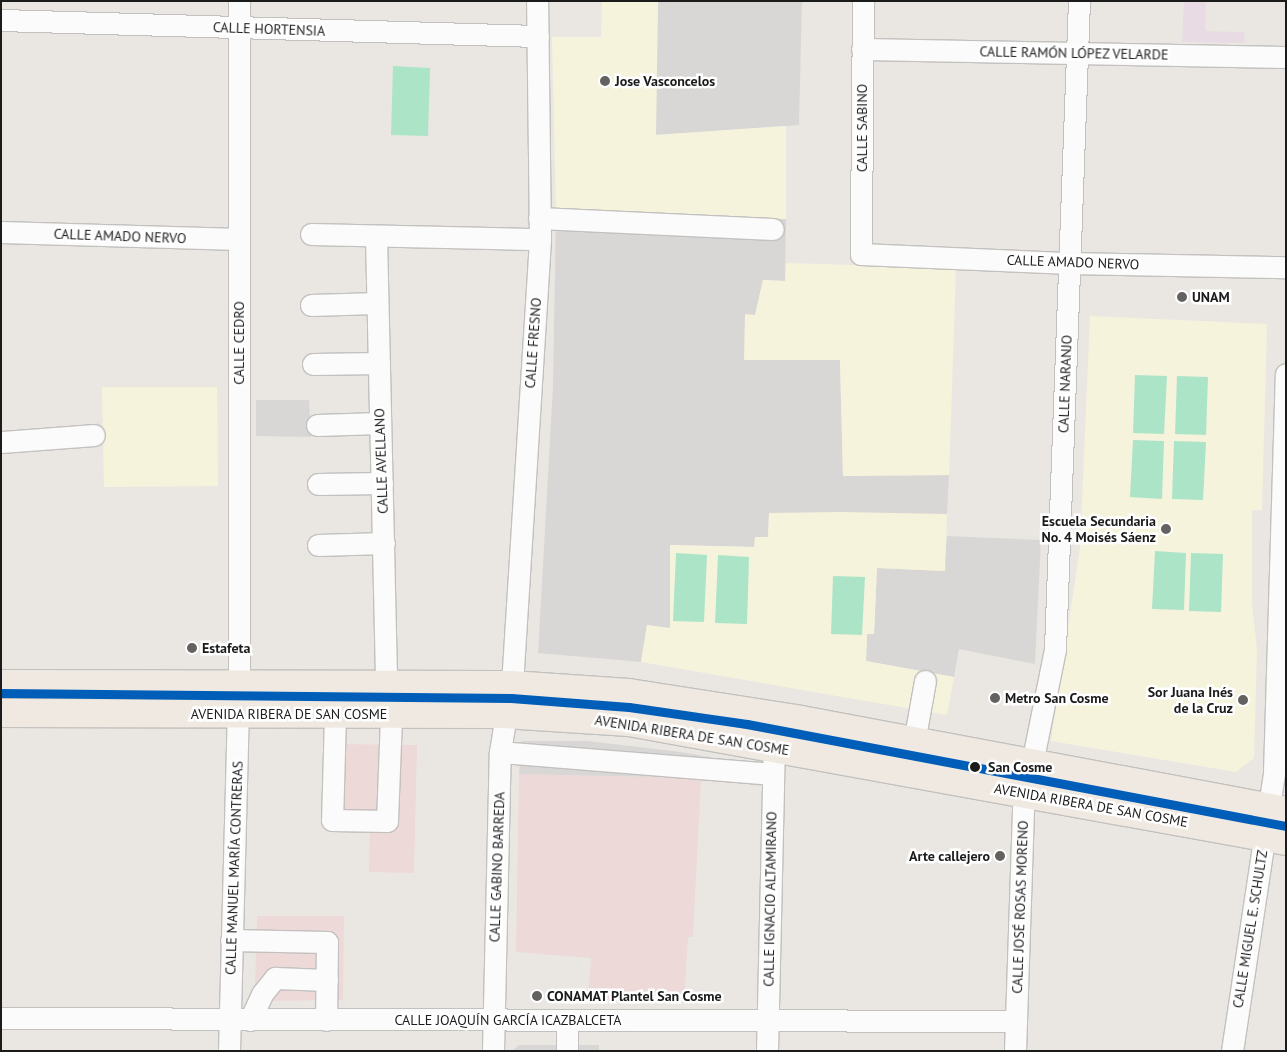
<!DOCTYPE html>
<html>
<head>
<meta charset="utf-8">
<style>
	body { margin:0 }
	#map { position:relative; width:1287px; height:1052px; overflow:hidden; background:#eae7e3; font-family:"PT Sans",sans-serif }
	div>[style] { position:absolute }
	.residential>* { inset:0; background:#d9d7d5 }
	.commercial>* { inset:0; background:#edd9d8 }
	.industrial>* { inset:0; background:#e8dbe4 }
	.education>* { inset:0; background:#f6f3dc }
	.pitch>* { inset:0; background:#ace4c7 }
	.parking>* { inset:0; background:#d8d7d5 }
	.roads { filter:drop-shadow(1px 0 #c2c1bf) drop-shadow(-1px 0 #c2c1bf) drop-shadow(0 1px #c2c1bf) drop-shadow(0 -1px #c2c1bf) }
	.minor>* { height:21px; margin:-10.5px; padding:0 10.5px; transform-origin:10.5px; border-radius:10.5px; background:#fcfbfb }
	.major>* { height:28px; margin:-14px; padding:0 14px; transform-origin:14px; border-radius:14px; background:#f0e9e2 }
	.metro-1>* { height:9px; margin:-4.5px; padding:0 4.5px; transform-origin:4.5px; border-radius:4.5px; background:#005eb8 }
	.dots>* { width:14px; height:14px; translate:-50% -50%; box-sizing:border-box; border:2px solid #fff; border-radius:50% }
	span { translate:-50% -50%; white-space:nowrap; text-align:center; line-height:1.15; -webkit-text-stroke:5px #fff; paint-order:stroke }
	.street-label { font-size:14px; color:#1b1b1b }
	.poi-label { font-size:14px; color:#1b1b1b; font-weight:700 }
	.left { translate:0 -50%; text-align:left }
	.right { translate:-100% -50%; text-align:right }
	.stop-label { font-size:14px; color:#1b1b1b; font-weight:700 }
	.frame { position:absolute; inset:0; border:2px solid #1b1b1b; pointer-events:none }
</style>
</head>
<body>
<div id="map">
	<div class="residential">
		<div style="clip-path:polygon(658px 1px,802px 1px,799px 125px,655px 135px)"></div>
		<div style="clip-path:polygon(556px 212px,786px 219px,785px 281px,763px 280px,755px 315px,745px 315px,840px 360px,843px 476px,949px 475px,947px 514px,769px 514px,768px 538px,754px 547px,671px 545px,670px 629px,647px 625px,641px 662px,538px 653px,553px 386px)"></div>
		<div style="clip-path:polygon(947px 536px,1041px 540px,1035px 664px,959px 649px,954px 677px,866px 661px,867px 634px,874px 634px,877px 568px,944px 571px)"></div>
	</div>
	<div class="commercial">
		<div style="clip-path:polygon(325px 744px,417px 745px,414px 873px,369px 872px,370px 828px,323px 828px)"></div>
		<div style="clip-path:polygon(519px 774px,701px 778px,693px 937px,688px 937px,684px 1001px,588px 1000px,591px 958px,516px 952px)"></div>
		<div style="clip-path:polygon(257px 916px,344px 916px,343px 1000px,266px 1001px,255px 987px)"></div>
	</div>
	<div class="industrial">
		<div style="clip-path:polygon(1184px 1px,1206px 1px,1205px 31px,1245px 32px,1244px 43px,1182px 42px)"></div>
	</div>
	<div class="education">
		<div style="clip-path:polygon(602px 1px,658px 1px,656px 135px,786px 126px,786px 219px,556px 212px,552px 37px,601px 37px)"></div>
		<div style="clip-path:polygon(786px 263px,956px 268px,949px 475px,843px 476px,840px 360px,744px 360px,745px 314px,755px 315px,763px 280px,785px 281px)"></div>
		<div style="clip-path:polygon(1090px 316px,1267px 324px,1262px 510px,1252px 510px,1252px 604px,1257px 650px,1254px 758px,1236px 772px,1051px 741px,1080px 548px)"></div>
		<div style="clip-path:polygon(102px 387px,217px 387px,218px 486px,104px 487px)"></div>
		<div style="clip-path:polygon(841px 512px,947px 514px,945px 571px,877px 568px,874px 634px,867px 634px,866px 661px,954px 677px,947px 715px,641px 662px,647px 625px,670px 628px,670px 545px,754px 547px,755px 537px,768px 537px,769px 513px)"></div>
	</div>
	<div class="pitch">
		<div style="clip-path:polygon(393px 66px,430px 68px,428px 136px,391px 135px)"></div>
		<div style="clip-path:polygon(1135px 375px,1167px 376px,1164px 434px,1133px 433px)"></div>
		<div style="clip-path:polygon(1177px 376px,1208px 377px,1206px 435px,1175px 434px)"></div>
		<div style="clip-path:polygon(1133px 440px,1164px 441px,1162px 499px,1130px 497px)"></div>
		<div style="clip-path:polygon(1174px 441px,1206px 442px,1203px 500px,1172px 499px)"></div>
		<div style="clip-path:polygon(1155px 551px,1186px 553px,1184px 610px,1152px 609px)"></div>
		<div style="clip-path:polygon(676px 553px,707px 555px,704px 622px,673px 621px)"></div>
		<div style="clip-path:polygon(1191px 553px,1223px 554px,1221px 612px,1189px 611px)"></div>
		<div style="clip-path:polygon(718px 555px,749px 557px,747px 624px,715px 623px)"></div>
		<div style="clip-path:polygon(833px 576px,865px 577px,862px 635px,831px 634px)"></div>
	</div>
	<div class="parking">
		<div style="clip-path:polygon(256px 400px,309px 400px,311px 437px,256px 436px)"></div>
		<div style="clip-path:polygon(522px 741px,587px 741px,681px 752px,760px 766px,761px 786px,701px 778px,519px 774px)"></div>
		<div style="clip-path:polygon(519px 1045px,599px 1045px,599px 1051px,512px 1051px)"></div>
	</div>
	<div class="roads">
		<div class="minor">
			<div style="left:863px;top:1px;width:253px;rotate:90.5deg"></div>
			<div style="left:861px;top:254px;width:209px;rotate:2.5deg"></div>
			<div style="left:1070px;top:263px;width:216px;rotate:1.1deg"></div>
			<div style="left:1px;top:20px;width:537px;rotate:1.71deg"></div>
			<div style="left:862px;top:49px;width:424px;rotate:1.1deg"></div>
			<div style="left:539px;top:218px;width:234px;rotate:2.7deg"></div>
			<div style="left:1px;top:232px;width:238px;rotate:1.7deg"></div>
			<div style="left:311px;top:234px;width:229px;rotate:1.3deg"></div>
			<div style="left:376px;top:236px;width:451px;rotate:88.7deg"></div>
			<div style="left:311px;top:305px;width:66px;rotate:-1.7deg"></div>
			<div style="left:313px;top:364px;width:66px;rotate:-0.9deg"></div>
			<div style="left:317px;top:425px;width:63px;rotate:-1.8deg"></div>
			<div style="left:1px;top:442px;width:93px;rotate:-4.3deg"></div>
			<div style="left:318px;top:484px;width:64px;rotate:-0.9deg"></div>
			<div style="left:318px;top:545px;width:66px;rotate:-1.7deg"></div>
			<div style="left:335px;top:715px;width:105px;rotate:91.6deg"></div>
			<div style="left:332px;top:820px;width:55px;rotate:1deg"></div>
			<div style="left:387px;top:821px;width:106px;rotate:-87.8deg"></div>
			<div style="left:914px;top:742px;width:62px;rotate:-79.8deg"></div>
			<div style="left:500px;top:752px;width:273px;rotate:4.6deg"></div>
			<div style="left:231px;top:940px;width:96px;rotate:1.2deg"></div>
			<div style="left:327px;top:942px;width:78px;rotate:90.7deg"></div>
			<div style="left:1px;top:1018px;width:1015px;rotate:0.17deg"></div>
			<div style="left:250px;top:1020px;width:29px;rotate:-65deg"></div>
			<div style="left:262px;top:994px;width:21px;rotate:-51deg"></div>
			<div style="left:275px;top:978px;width:52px;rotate:2.2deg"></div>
			<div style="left:567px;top:1020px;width:31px;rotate:90deg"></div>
			<div style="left:229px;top:1051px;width:381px;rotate:-88.5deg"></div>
			<div style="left:239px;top:670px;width:669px;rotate:-90deg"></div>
			<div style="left:493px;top:1051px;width:299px;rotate:-88.7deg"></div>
			<div style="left:500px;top:752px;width:84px;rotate:-81.1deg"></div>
			<div style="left:513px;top:669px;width:431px;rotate:-86.4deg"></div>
			<div style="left:540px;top:239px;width:238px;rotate:-90.7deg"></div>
			<div style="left:767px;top:1051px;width:304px;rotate:-88.7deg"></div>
			<div style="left:1015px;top:1051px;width:243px;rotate:-88.1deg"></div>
			<div style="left:1023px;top:808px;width:162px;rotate:-78.6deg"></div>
			<div style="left:1055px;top:649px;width:648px;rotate:-87.88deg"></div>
			<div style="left:1232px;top:1051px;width:281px;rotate:-81.4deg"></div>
			<div style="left:1274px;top:773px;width:399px;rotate:-88.3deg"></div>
		</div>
		<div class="major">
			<div style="left:1px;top:684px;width:510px;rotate:0.11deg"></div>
			<div style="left:511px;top:685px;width:118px;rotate:3.9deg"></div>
			<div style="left:629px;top:693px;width:174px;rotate:8.9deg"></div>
			<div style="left:801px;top:720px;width:493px;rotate:10.6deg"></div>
			<div style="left:1px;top:713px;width:503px;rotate:0.11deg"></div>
			<div style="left:504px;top:714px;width:125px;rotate:3.7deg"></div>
			<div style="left:629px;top:722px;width:668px;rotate:10.27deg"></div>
		</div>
	</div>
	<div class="metro-1">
		<div style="left:1px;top:693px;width:510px;rotate:0.56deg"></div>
		<div style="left:511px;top:698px;width:118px;rotate:4.4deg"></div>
		<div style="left:629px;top:707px;width:119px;rotate:8.2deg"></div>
		<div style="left:747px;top:724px;width:549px;rotate:10.72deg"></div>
	</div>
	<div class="dots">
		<div style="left:605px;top:81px;background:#636261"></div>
		<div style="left:1182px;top:297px;background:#636261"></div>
		<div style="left:1166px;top:529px;background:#636261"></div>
		<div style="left:192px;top:648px;background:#636261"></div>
		<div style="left:995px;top:698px;background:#636261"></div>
		<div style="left:1243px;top:700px;background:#636261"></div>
		<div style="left:975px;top:767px;background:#1b1b1b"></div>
		<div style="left:1000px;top:856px;background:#636261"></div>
		<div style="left:537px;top:996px;background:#636261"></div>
	</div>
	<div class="street-label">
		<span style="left:269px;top:29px;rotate:2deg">CALLE HORTENSIA</span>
		<span style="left:1074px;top:53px;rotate:1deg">CALLE RAMÓN LÓPEZ VELARDE</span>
		<span style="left:862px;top:128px;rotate:-90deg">CALLE SABINO</span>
		<span style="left:120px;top:236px;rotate:2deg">CALLE AMADO NERVO</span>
		<span style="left:1073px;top:262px;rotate:2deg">CALLE AMADO NERVO</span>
		<span style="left:239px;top:343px;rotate:-90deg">CALLE CEDRO</span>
		<span style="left:533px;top:343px;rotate:-86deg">CALLE FRESNO</span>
		<span style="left:1065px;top:384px;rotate:-88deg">CALLE NARANJO</span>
		<span style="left:381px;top:461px;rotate:-92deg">CALLE AVELLANO</span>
		<span style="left:289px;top:714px">AVENIDA RIBERA DE SAN COSME</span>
		<span style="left:692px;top:735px;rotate:9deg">AVENIDA RIBERA DE SAN COSME</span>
		<span style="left:1091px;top:805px;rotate:10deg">AVENIDA RIBERA DE SAN COSME</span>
		<span style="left:497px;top:867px;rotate:-88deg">CALLE GABINO BARREDA</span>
		<span style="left:234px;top:868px;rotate:-88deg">CALLE MANUEL MARÍA CONTRERAS</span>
		<span style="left:770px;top:899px;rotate:-89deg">CALLE IGNACIO ALTAMIRANO</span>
		<span style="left:1020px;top:907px;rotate:-88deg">CALLE JOSÉ ROSAS MORENO</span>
		<span style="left:1250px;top:929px;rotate:-81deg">CALLE MIGUEL E. SCHULTZ</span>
		<span style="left:508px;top:1020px">CALLE JOAQUÍN GARCÍA ICAZBALCETA</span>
	</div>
	<div class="poi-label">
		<span class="left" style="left:615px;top:81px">Jose Vasconcelos</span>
		<span class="left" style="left:1192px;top:297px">UNAM</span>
		<span class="right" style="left:1156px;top:529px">Escuela Secundaria<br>No. 4 Moisés Sáenz</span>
		<span class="left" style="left:202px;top:648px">Estafeta</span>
		<span class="right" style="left:1233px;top:700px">Sor Juana Inés<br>de la Cruz</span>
		<span class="left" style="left:1005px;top:698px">Metro San Cosme</span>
		<span class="right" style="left:990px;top:856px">Arte callejero</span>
		<span class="left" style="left:547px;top:996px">CONAMAT Plantel San Cosme</span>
	</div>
	<div class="stop-label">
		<span class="left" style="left:988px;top:767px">San Cosme</span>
	</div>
	<div class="frame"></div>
</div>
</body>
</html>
